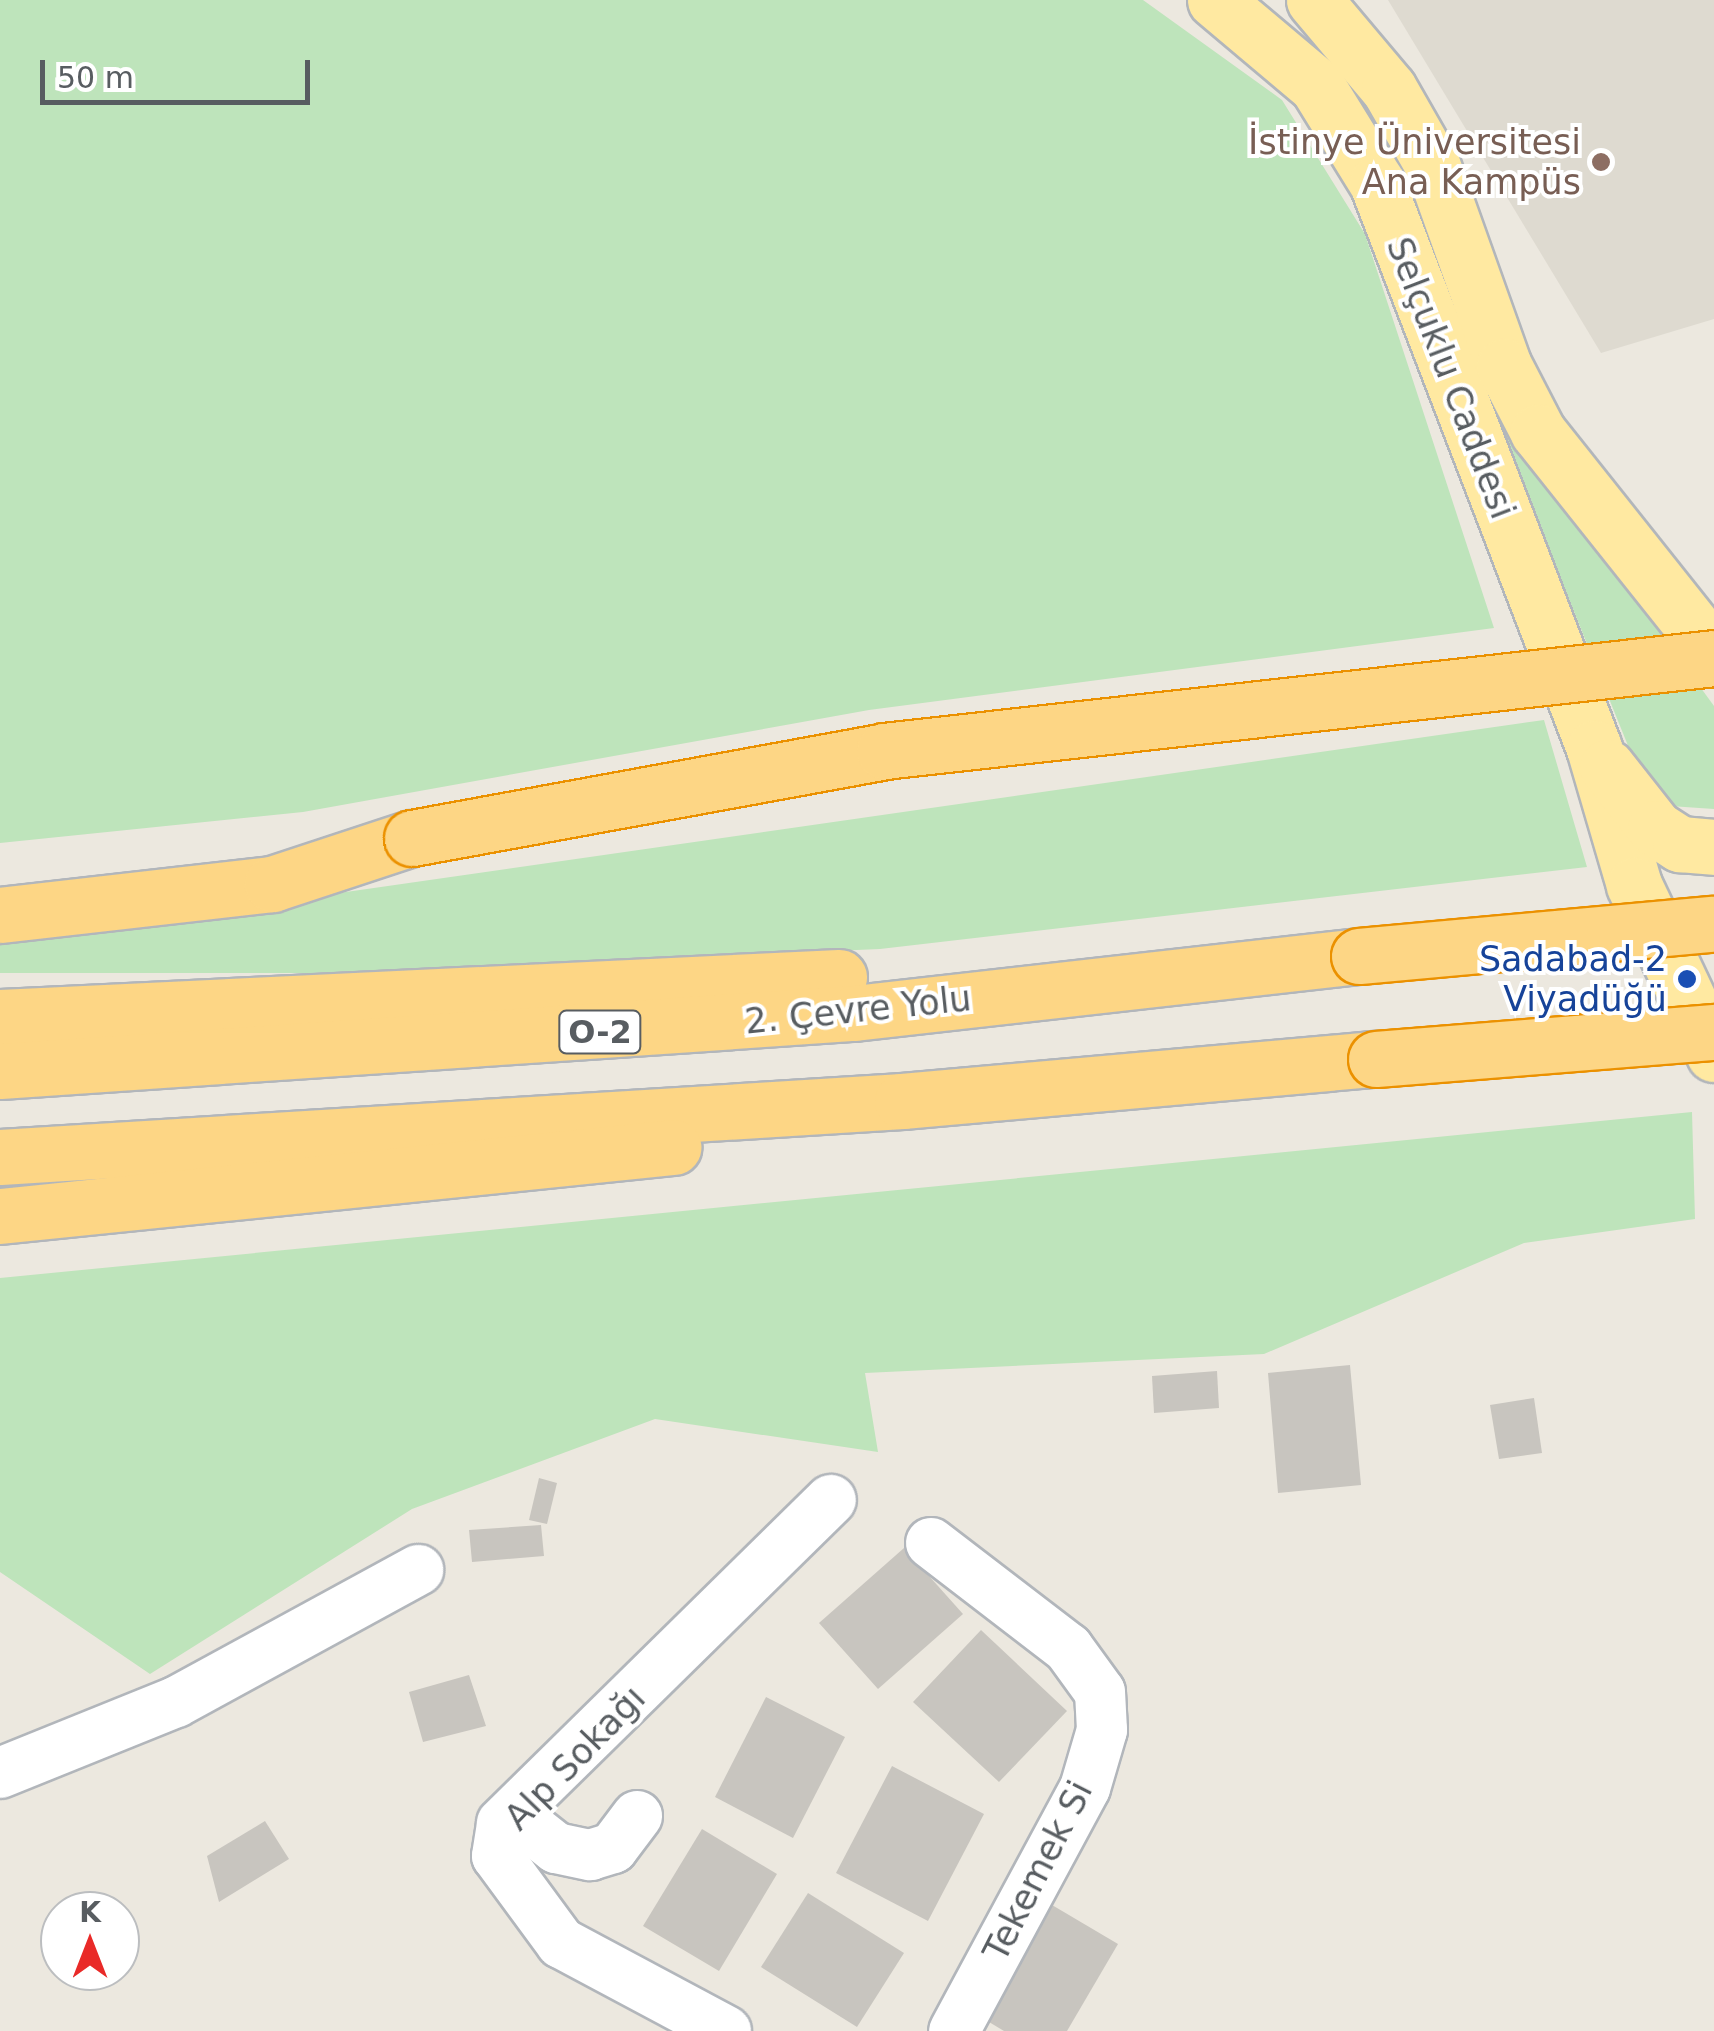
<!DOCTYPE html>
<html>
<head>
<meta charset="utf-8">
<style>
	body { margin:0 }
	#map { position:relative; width:1714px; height:2031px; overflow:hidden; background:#ece8df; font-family:"DejaVu Sans",sans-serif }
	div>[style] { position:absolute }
	.education>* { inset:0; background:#dedad0 }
	.green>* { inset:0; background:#bee4bb }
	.building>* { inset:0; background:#c8c5bf }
	.roads { filter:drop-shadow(2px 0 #b2b6bb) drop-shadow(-2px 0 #b2b6bb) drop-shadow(0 2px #b2b6bb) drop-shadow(0 -2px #b2b6bb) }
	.minor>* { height:50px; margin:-25px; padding:0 25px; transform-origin:25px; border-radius:25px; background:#fff }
	.major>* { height:55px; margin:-27.5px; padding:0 27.5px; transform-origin:27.5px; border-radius:27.5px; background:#ffe9a1 }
	.highway>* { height:55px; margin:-27.5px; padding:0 27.5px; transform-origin:27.5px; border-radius:27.5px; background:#fdd685 }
	.bridges { filter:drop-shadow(2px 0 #eb9100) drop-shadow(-2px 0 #eb9100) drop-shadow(0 2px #eb9100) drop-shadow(0 -2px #eb9100) }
	.highway-bridge>* { height:55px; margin:-27.5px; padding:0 27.5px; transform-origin:27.5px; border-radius:27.5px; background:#fdd685 }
	.dots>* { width:28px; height:28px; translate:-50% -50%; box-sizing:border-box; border:5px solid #fff; border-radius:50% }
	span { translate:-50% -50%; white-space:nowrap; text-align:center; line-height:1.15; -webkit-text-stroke:8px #fff; paint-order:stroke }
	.shield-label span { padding:2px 8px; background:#fff; border:2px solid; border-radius:8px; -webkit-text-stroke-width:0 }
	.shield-label { font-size:32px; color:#585d61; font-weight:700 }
	.education-label { font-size:35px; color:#785e54 }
	.right { translate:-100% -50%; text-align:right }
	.street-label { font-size:35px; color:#585d61 }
	.transit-label { font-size:35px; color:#164399 }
	.north { position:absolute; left:40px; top:1891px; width:100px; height:100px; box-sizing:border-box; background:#fff; border:2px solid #bcbec0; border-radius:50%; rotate:0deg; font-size:28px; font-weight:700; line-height:40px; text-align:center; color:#585d61 }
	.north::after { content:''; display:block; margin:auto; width:35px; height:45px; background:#e92a28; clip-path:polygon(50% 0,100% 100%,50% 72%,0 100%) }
	.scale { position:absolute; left:40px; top:60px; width:270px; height:45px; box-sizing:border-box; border:5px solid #585d61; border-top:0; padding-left:12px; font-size:30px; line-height:35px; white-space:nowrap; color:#585d61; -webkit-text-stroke:8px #fff; paint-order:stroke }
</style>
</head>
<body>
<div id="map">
	<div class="education">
		<div style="clip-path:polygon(1388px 0,1714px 0,1714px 319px,1601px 353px)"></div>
	</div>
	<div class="green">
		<div style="clip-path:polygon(0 0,1143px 0,1282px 100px,1365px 234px,1494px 628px,869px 710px,303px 812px,0 843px)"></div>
		<div style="clip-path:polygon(1506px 420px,1714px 706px,1714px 809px,1670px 806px,1639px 773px,1498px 423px)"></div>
		<div style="clip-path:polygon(1544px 720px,1587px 867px,880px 949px,312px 973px,0 973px,0 928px,318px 896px)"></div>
		<div style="clip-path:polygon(1692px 1112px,1695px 1219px,1524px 1243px,1264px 1354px,865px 1373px,878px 1452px,655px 1419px,412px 1509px,150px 1674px,0 1572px,0 1278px)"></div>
	</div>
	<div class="building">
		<div style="clip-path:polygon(1350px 1365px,1361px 1485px,1278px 1493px,1268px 1373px)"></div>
		<div style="clip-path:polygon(1217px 1371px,1219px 1408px,1154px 1413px,1152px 1376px)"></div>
		<div style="clip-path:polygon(1534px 1398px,1542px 1453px,1499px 1459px,1490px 1405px)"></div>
		<div style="clip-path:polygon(539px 1478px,557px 1483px,547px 1524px,529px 1520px)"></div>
		<div style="clip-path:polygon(541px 1525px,544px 1556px,472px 1562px,469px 1530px)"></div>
		<div style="clip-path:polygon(904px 1548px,963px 1614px,878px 1689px,819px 1623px)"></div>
		<div style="clip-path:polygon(981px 1630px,1067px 1711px,999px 1782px,913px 1702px)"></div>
		<div style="clip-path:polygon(469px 1675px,486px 1726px,423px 1742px,409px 1692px)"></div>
		<div style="clip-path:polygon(766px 1697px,845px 1737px,793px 1838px,715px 1797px)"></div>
		<div style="clip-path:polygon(892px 1766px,984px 1814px,928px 1921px,836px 1873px)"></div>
		<div style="clip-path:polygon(265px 1821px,289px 1859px,219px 1902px,207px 1856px)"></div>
		<div style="clip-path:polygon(702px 1829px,777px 1874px,719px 1971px,643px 1926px)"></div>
		<div style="clip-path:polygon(808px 1893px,904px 1953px,857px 2027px,761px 1967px)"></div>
		<div style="clip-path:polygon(1052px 1905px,1118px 1944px,1067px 2031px,1004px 2031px,984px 2019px)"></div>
	</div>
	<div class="roads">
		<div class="minor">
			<div style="left:931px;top:1543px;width:173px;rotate:37.5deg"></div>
			<div style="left:1068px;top:1648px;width:54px;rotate:54deg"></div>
			<div style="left:1100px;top:1692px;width:38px;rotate:87deg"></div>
			<div style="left:1102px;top:1730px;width:60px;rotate:106.3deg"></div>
			<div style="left:1085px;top:1788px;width:276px;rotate:118.3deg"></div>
			<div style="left:0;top:1773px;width:190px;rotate:-22deg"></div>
			<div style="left:176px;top:1702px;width:276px;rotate:-28.6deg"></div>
			<div style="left:513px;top:1814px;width:55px;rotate:38.3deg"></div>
			<div style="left:556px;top:1848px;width:35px;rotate:12deg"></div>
			<div style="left:590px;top:1855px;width:24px;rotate:-17deg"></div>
			<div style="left:613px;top:1848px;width:40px;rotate:-53deg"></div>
			<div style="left:726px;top:2031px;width:187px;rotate:-151.9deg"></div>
			<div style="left:561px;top:1943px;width:108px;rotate:-126.3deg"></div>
			<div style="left:497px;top:1856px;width:33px;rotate:-81deg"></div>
			<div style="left:502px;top:1823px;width:461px;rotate:-44.5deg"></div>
		</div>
		<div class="major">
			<div style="left:1215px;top:0;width:133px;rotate:40.1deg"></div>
			<div style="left:1317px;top:86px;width:114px;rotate:58.3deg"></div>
			<div style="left:1377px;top:183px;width:605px;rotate:68.99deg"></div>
			<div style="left:1594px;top:748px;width:143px;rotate:73.7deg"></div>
			<div style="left:1634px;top:885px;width:187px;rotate:64.7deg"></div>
			<div style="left:1314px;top:0;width:116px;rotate:49.9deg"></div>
			<div style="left:1389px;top:89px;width:86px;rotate:60.2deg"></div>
			<div style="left:1432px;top:164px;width:214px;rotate:70.4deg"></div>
			<div style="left:1504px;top:366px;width:74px;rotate:62.7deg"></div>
			<div style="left:1538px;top:432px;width:283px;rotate:51.5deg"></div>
			<div style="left:1607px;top:767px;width:78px;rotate:51.8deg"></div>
			<div style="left:1655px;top:828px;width:30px;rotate:33deg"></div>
			<div style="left:1680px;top:844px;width:34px;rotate:5deg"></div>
		</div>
		<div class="highway">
			<div style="left:0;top:915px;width:274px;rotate:-6.5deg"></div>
			<div style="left:272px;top:884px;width:147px;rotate:-18.2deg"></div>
			<div style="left:0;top:1017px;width:840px;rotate:-2.73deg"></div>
			<div style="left:0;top:1071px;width:856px;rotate:-3.89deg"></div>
			<div style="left:854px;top:1013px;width:508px;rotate:-6.44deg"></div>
			<div style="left:0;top:1157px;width:904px;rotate:-3.55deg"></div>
			<div style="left:902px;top:1101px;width:476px;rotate:-5.1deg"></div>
			<div style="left:0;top:1216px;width:677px;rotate:-5.85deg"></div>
		</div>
	</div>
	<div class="bridges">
		<div class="highway-bridge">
			<div style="left:412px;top:838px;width:480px;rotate:-10.4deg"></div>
			<div style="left:884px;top:751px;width:835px;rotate:-6.39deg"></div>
			<div style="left:1359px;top:956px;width:356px;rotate:-5.2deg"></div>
			<div style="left:1376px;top:1059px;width:339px;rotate:-4.6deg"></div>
		</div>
	</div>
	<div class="dots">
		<div style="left:1601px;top:162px;background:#8d6e63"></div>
		<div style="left:1687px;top:979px;background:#1a4fb4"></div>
	</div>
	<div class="shield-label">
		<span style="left:600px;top:1032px">O-2</span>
	</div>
	<div class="education-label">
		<span class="right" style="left:1581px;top:162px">İstinye Üniversitesi<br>Ana Kampüs</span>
	</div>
	<div class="street-label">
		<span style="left:1451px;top:378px;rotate:69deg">Selçuklu Caddesi</span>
		<span style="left:858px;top:1010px;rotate:-6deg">2. Çevre Yolu</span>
		<span style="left:575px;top:1758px;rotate:-46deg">Alp Sokağı</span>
		<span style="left:1038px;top:1871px;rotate:-63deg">Tekemek Si</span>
	</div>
	<div class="transit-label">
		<span class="right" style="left:1667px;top:979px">Sadabad-2<br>Viyadüğü</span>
	</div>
	<div class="north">K</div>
	<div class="scale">50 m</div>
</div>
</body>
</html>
